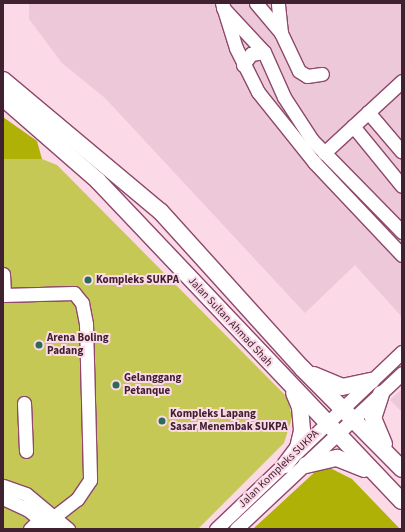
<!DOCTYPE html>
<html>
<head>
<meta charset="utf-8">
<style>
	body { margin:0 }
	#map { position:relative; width:405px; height:532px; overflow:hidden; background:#fbd9e7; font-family:"Source Sans 3",sans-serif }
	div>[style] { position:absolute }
	.built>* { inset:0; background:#edc8d8 }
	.green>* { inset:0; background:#c5c855 }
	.forest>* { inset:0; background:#afb106 }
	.roads { filter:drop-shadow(1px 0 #8f486b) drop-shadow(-1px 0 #8f486b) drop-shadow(0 1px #8f486b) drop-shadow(0 -1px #8f486b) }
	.minor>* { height:13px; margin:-6.5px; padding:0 6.5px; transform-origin:6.5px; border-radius:6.5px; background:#fff }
	.major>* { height:16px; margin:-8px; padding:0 8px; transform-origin:8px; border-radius:8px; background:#fff }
	.dots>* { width:11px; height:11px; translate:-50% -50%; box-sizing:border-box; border:2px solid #fbd9e7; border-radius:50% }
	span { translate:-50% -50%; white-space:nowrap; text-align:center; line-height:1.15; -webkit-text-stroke:4px #fbd9e7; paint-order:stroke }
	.poi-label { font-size:11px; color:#402130; font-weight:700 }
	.left { translate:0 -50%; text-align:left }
	.street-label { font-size:11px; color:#402130 }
	.frame { position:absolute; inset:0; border:4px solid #402130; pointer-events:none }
</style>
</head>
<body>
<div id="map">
	<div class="built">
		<div style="clip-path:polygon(29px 3px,402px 3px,402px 317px,355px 265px,305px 313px,105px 98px,62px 63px,29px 19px)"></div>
		<div style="clip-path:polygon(402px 389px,402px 412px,390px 400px)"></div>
	</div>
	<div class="green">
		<div style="clip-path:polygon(3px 159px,42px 159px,57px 165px,288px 398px,292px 418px,284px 443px,198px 529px,3px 529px)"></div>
	</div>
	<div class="forest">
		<div style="clip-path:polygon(3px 117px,37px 141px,42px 159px,3px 159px)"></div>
		<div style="clip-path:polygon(330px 468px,352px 479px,400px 529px,253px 529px,317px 470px)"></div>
	</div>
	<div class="roads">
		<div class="minor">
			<div style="left:222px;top:3px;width:47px;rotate:72.7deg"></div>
			<div style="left:236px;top:48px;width:49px;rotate:63.4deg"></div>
			<div style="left:258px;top:92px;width:90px;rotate:51.3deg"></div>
			<div style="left:314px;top:162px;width:128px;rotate:46.6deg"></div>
			<div style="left:256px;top:3px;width:39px;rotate:50deg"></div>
			<div style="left:281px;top:33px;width:30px;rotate:-96deg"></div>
			<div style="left:223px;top:8px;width:60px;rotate:47deg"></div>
			<div style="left:264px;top:52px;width:49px;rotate:66deg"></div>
			<div style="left:284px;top:97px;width:51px;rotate:56.9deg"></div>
			<div style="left:312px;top:140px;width:129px;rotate:45.6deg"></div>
			<div style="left:281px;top:33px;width:42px;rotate:64.7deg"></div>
			<div style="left:299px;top:71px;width:9px;rotate:32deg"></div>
			<div style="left:307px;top:76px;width:15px;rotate:-8deg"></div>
			<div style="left:243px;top:65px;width:14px;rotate:-54deg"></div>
			<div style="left:251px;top:54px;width:13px;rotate:-9deg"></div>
			<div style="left:368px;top:112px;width:52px;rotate:49.6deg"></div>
			<div style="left:353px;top:126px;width:77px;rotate:50.8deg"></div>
			<div style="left:324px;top:153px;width:106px;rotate:-42.7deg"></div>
			<div style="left:3px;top:274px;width:21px;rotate:87deg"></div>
			<div style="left:3px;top:295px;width:71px;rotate:-1.6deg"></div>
			<div style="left:74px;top:293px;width:13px;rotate:51deg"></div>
			<div style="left:82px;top:303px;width:21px;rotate:79deg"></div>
			<div style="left:86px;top:324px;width:156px;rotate:88.5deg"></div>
			<div style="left:90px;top:480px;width:23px;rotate:124deg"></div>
			<div style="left:77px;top:499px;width:28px;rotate:142deg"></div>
			<div style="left:55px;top:516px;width:14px;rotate:172deg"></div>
			<div style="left:41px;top:518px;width:16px;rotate:135deg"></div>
			<div style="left:24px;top:403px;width:48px;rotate:87.6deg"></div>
			<div style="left:3px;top:486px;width:24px;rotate:19deg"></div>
			<div style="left:26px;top:494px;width:55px;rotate:39.8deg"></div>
			<div style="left:3px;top:498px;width:26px;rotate:25deg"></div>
			<div style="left:27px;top:509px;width:32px;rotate:39deg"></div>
			<div style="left:216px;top:529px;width:257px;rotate:-43.6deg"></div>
			<div style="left:236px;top:529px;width:228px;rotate:-43.2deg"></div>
		</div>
		<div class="major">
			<div style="left:3px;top:80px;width:206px;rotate:39.9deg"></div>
			<div style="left:161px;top:212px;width:210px;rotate:47.9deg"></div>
			<div style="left:302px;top:368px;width:142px;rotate:45.3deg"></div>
			<div style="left:3px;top:98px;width:126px;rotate:41.1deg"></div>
			<div style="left:98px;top:181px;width:441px;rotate:46.5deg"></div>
			<div style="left:314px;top:375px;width:30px;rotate:23deg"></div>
			<div style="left:342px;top:387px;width:30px;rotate:-12deg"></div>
			<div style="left:381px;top:394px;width:25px;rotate:108deg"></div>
			<div style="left:373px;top:418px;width:28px;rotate:67deg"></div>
			<div style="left:285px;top:465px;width:21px;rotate:-53deg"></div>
			<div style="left:298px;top:448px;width:18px;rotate:-77deg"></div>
			<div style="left:302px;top:430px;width:23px;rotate:-95deg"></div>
			<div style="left:300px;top:407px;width:15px;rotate:-113deg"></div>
			<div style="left:306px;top:465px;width:32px;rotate:-13deg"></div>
			<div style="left:337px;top:458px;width:29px;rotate:22deg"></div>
		</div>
	</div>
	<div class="dots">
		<div style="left:88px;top:280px;background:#2c6b58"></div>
		<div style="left:39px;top:345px;background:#2c6b58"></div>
		<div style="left:116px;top:385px;background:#2c6b58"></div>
		<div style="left:162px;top:421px;background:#2c6b58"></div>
	</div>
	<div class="poi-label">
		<span class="left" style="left:96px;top:280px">Kompleks SUKPA</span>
		<span class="left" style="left:47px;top:345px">Arena Boling<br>Padang</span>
		<span class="left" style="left:124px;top:385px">Gelanggang<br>Petanque</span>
		<span class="left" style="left:170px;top:421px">Kompleks Lapang<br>Sasar Menembak SUKPA</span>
	</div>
	<div class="street-label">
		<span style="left:230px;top:322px;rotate:47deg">Jalan Sultan Ahmad Shah</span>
		<span style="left:279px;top:469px;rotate:-44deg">Jalan Kompleks SUKPA</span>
	</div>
	<div class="frame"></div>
</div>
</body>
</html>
